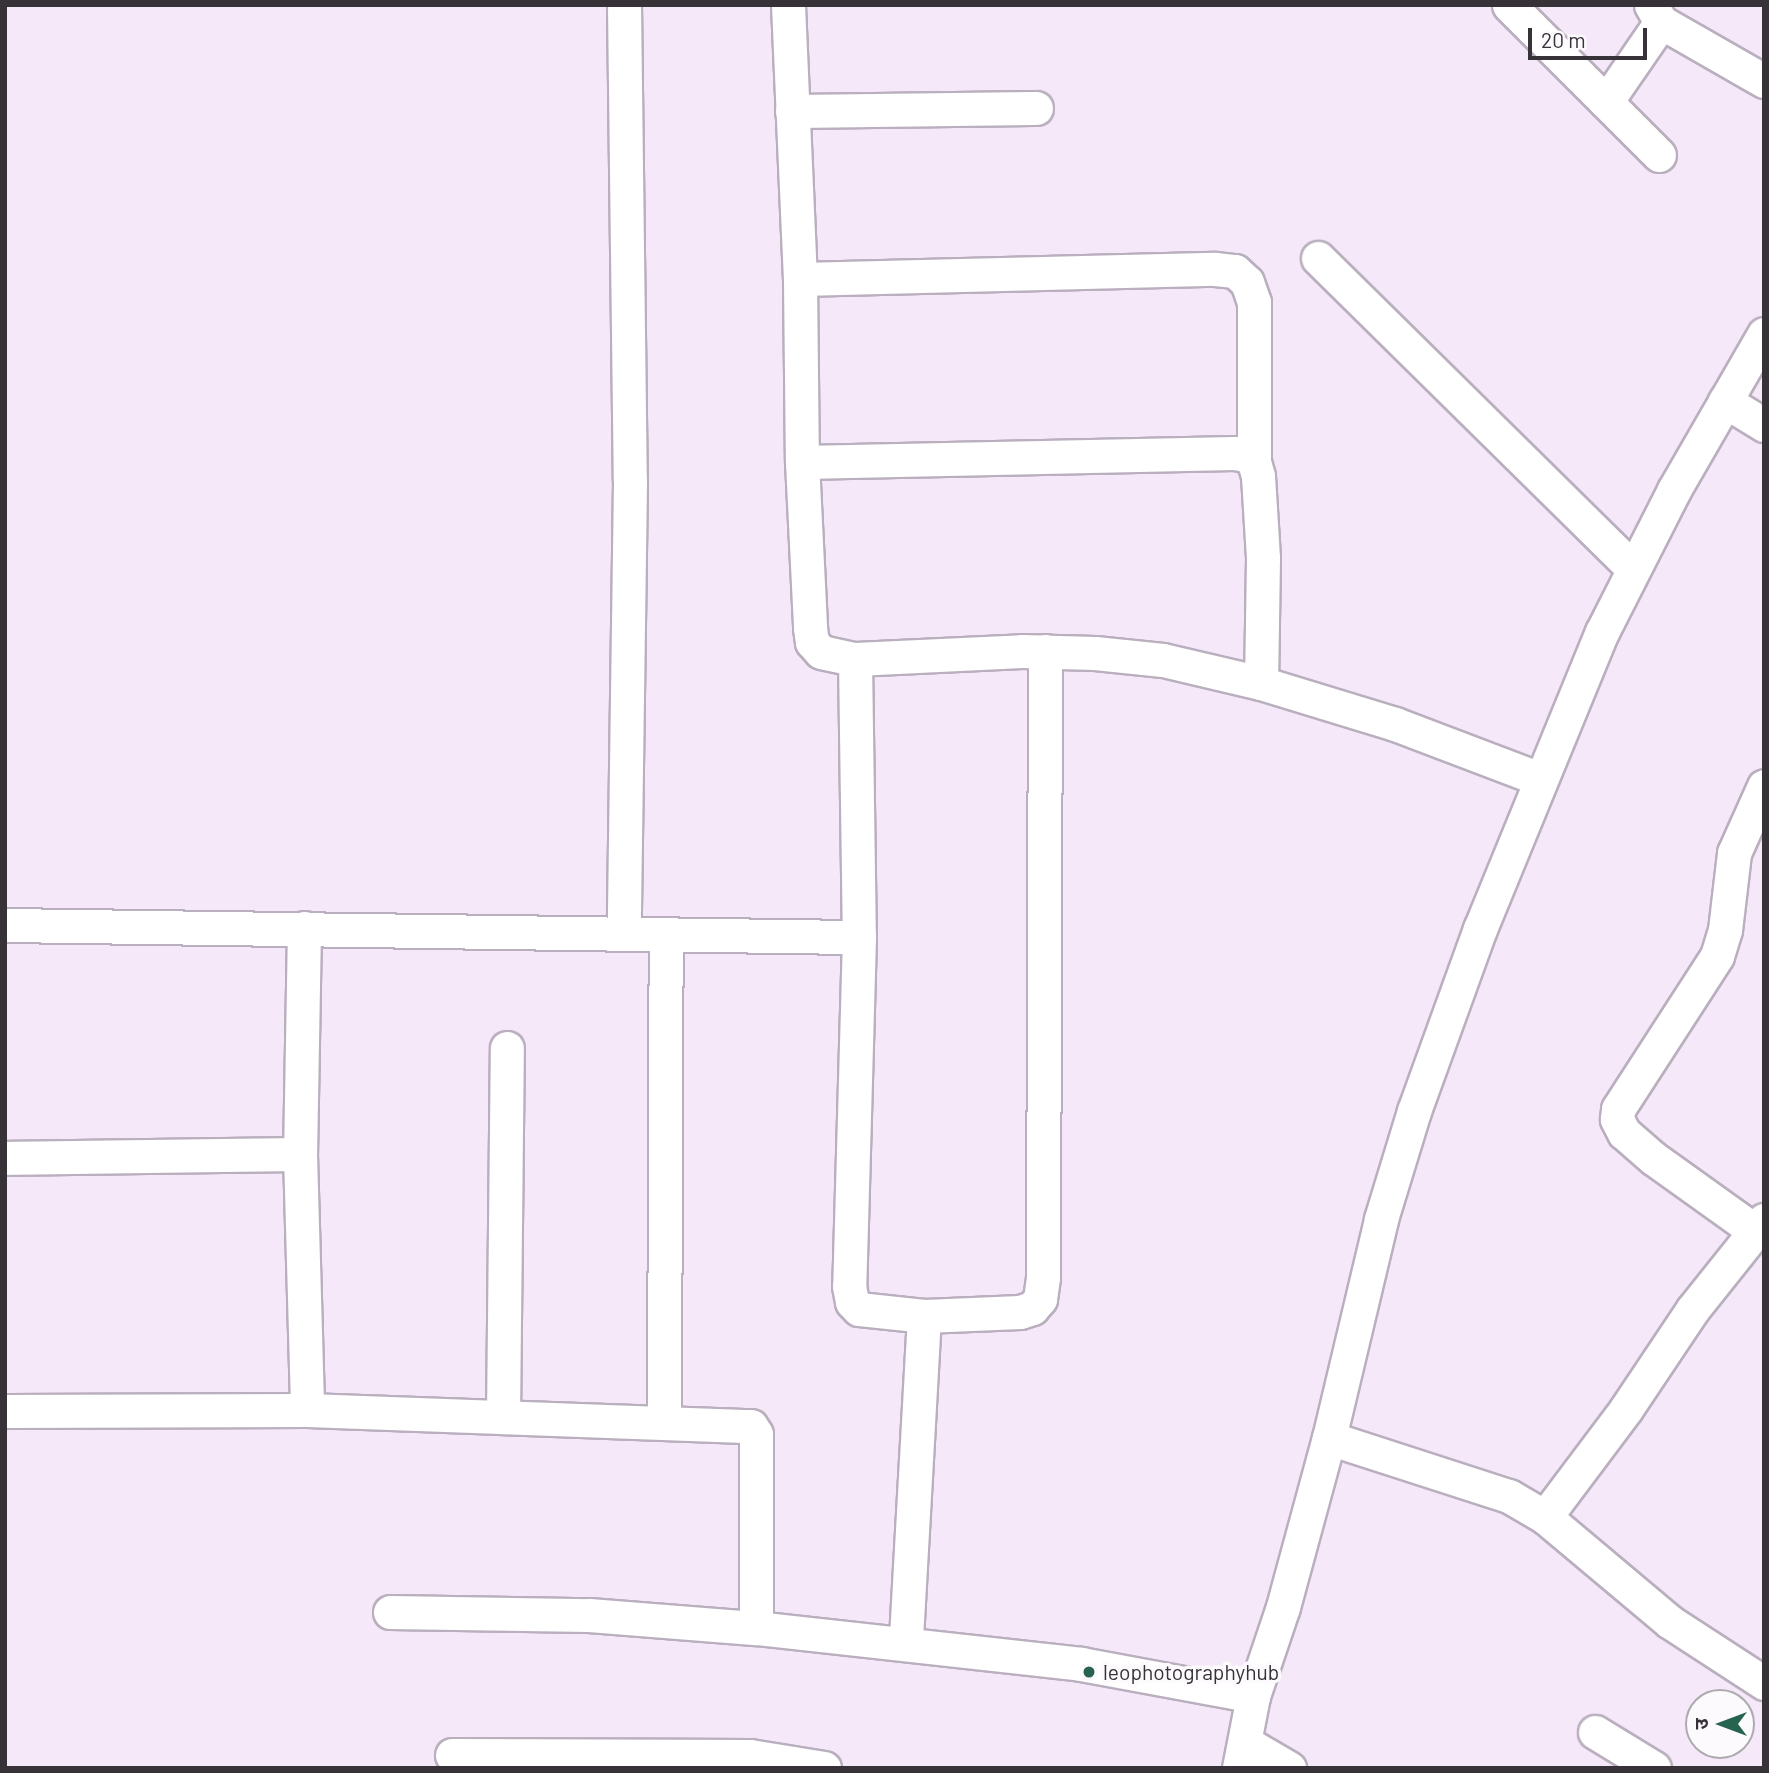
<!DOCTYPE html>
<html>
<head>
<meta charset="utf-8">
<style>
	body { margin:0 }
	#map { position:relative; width:1769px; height:1773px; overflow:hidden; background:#f5e9f9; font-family:Barlow,"Noto Sans Devanagari",sans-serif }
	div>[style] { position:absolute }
	.roads { filter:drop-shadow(2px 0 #baafbe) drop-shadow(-2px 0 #baafbe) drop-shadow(0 2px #baafbe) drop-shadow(0 -2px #baafbe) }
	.minor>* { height:33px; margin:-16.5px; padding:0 16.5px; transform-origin:16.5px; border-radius:16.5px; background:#fff }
	.dots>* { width:19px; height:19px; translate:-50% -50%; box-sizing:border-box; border:4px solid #fdfafe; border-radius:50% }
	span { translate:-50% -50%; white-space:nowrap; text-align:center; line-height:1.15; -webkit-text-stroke:7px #fdfafe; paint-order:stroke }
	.poi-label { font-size:21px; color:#363238 }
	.left { translate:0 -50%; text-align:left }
	.frame { position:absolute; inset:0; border:7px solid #363238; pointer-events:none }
	.north { position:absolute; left:1685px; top:1689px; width:70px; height:70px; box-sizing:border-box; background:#fdfafe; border:2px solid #adaaaf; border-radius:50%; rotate:270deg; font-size:19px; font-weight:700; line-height:28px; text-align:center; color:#363238 }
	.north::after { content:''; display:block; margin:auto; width:24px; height:32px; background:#27644f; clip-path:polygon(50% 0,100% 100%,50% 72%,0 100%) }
	.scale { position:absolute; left:1528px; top:28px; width:119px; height:32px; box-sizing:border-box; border:4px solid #363238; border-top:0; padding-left:9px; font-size:21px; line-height:24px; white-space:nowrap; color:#363238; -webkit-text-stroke:5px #fdfafe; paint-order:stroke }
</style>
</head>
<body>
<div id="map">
	<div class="roads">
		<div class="minor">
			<div style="left:624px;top:5px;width:476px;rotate:89.3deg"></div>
			<div style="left:630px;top:481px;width:453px;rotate:90.8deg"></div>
			<div style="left:788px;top:5px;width:274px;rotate:87.5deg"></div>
			<div style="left:800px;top:279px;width:183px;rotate:89.4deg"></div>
			<div style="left:802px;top:462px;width:166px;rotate:87.2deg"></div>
			<div style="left:810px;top:628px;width:14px;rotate:82deg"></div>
			<div style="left:812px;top:642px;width:13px;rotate:48deg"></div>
			<div style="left:821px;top:652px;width:35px;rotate:12deg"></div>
			<div style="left:855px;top:659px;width:167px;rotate:-2.7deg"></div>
			<div style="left:1022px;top:651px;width:73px;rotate:1.6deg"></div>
			<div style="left:1095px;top:653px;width:68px;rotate:5.9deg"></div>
			<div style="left:1163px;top:660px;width:101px;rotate:13.2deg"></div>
			<div style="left:1261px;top:683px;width:140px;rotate:17deg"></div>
			<div style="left:1395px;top:724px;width:155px;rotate:20.8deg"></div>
			<div style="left:1509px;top:5px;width:212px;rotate:45deg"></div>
			<div style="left:1651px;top:5px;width:20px;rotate:60deg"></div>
			<div style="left:1661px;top:22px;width:119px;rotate:29.8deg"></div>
			<div style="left:1606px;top:102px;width:97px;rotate:-55.5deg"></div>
			<div style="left:792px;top:111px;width:244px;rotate:-0.7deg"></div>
			<div style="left:1318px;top:258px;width:441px;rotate:44.6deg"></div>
			<div style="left:800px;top:279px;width:415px;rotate:-1.4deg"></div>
			<div style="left:1215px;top:269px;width:20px;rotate:6deg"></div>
			<div style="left:1235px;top:271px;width:16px;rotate:43deg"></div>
			<div style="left:1247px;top:282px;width:21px;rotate:71deg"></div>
			<div style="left:1254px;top:302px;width:160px;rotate:90deg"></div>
			<div style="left:1725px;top:401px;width:46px;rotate:31.6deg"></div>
			<div style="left:802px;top:462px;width:432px;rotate:-1.2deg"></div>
			<div style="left:1234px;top:453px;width:12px;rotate:9deg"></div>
			<div style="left:1246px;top:455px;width:11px;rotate:41deg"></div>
			<div style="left:1254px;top:462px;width:15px;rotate:74deg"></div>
			<div style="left:1258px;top:476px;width:82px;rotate:86.5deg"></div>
			<div style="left:1263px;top:558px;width:125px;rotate:90.9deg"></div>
			<div style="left:855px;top:659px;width:278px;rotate:89.2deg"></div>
			<div style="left:859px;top:937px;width:349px;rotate:91.6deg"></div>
			<div style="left:849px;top:1286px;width:16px;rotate:79deg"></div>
			<div style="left:852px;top:1302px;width:10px;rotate:45deg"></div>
			<div style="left:859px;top:1309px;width:65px;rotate:6.1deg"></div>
			<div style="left:924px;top:1316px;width:327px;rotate:93.2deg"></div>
			<div style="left:5px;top:925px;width:854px;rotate:0.81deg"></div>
			<div style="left:304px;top:928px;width:226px;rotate:91deg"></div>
			<div style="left:300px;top:1154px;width:256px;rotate:88.4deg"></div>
			<div style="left:5px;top:1158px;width:295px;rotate:-0.8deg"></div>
			<div style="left:1755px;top:1231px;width:125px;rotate:-144.4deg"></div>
			<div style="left:1653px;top:1158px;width:38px;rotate:-139deg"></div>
			<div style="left:1624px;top:1133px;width:16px;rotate:-117deg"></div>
			<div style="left:1617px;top:1119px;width:10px;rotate:-84deg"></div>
			<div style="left:1618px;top:1109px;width:182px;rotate:-57.1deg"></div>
			<div style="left:1717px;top:956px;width:27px;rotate:-73deg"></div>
			<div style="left:1725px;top:930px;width:78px;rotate:-83.3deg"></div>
			<div style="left:1734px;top:853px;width:73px;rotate:-65.9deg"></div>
			<div style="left:924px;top:1316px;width:96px;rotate:-2.4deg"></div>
			<div style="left:1020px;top:1312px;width:13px;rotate:-18deg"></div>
			<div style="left:1032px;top:1308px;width:12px;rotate:-48deg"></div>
			<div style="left:1040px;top:1299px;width:22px;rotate:-82deg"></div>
			<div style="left:1043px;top:1277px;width:626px;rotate:-89.82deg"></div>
			<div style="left:5px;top:1411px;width:302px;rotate:-0.2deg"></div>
			<div style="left:307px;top:1410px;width:444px;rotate:2.1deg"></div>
			<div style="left:751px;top:1426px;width:9px;rotate:58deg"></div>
			<div style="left:756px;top:1434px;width:194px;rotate:90deg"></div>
			<div style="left:503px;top:1417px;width:369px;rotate:-89.4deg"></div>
			<div style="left:664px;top:1421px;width:485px;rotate:-89.8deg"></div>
			<div style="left:1329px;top:1438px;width:189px;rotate:17.9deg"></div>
			<div style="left:1509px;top:1496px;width:42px;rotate:30.3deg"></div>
			<div style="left:1545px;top:1517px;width:163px;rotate:40deg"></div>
			<div style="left:1670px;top:1622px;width:112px;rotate:33deg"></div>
			<div style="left:1545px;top:1517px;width:135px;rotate:-53.1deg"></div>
			<div style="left:1626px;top:1409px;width:120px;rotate:-56.2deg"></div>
			<div style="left:1693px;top:1309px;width:114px;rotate:-51.4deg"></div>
			<div style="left:390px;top:1612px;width:199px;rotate:0.9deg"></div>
			<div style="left:589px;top:1615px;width:168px;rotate:4.5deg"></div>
			<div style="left:756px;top:1628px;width:327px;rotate:6.3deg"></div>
			<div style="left:1081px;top:1664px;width:175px;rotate:10.5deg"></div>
			<div style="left:1595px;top:1732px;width:69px;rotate:31.4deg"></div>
			<div style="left:1246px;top:1743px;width:50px;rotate:30.2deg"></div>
			<div style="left:452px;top:1755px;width:298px;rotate:0.2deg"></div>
			<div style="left:750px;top:1756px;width:75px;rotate:9.2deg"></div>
			<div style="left:1239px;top:1768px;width:73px;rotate:-79deg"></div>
			<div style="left:1253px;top:1696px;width:94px;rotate:-71.4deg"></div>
			<div style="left:1283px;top:1607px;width:175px;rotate:-74.8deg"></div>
			<div style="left:1329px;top:1438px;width:225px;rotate:-76.6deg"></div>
			<div style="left:1381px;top:1219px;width:113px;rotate:-73deg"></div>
			<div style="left:1414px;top:1111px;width:194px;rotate:-70.1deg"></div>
			<div style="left:1480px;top:929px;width:321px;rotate:-67.7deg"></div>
			<div style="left:1602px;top:632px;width:159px;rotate:-63.1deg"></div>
			<div style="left:1674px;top:490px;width:180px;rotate:-60deg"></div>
		</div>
	</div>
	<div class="dots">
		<div style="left:1089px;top:1672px;background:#27644f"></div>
	</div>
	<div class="poi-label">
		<span class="left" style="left:1103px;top:1672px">leophotographyhub</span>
	</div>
	<div class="frame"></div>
	<div class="north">उ</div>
	<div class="scale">20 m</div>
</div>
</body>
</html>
